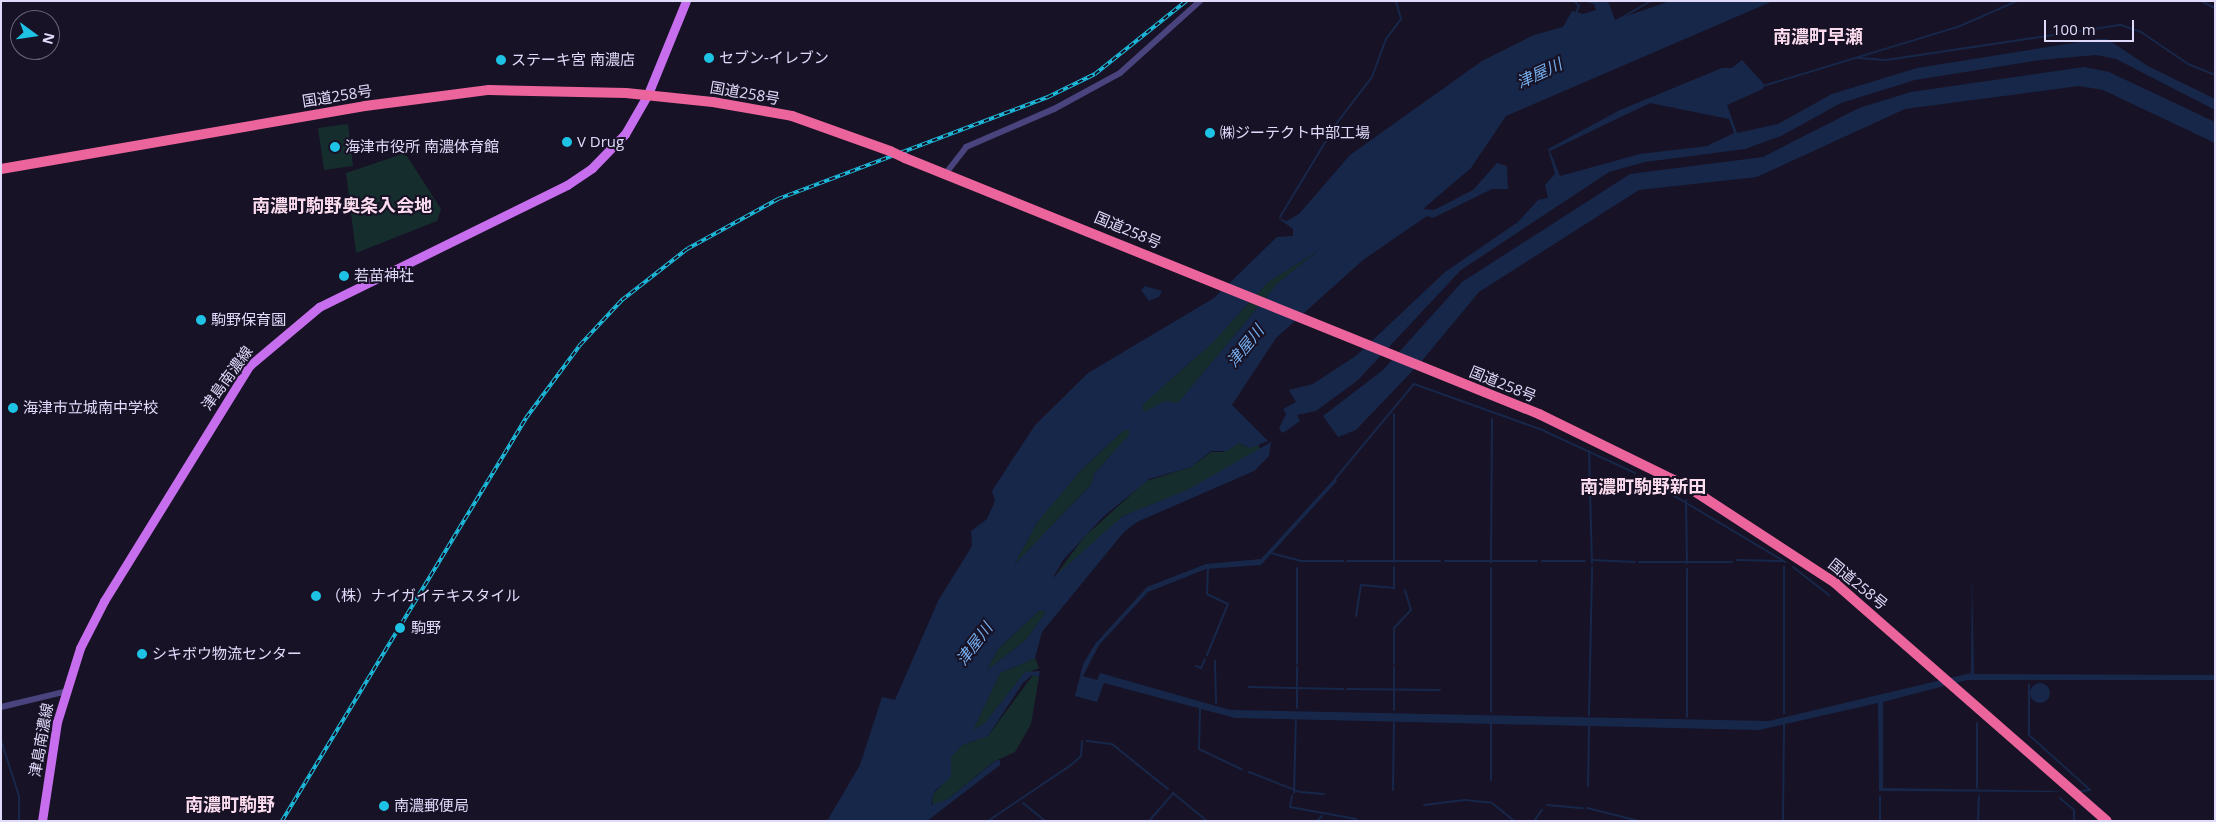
<!DOCTYPE html>
<html>
<head>
<meta charset="utf-8">
<style>
	body { margin:0 }
	#map { position:relative; width:2216px; height:822px; overflow:hidden; background:#171225; font-family:"Open Sans","Noto Sans JP",sans-serif }
	div>[style] { position:absolute }
	.green>* { inset:0; background:#162d2e }
	.water>* { inset:0; background:#17274a }
	.round { border-radius:50% }
	.stream>* { height:2px; margin:-1px; padding:0 1px; transform-origin:1px; border-radius:1px; background:#17274a }
	.minor>* { height:6px; margin:-3px; padding:0 3px; transform-origin:3px; border-radius:3px; background:#49437e }
	.major>* { height:9px; margin:-4.5px; padding:0 4.5px; transform-origin:4.5px; border-radius:4.5px; background:#c76eee }
	.highway>* { height:10px; margin:-5px; padding:0 5px; transform-origin:5px; border-radius:5px; background:#ec649c }
	.rail>* { height:4px; margin-top:-2px; transform-origin:0; background:repeating-linear-gradient(90deg,#171225 0 5.5px,#1dc2e4 0 11px); box-sizing:border-box; border-block:1px solid #1dc2e4 }
	.highway-bridge>* { height:10px; margin:-5px; padding:0 5px; transform-origin:5px; border-radius:5px; background:#ec649c }
	.dots>* { width:14px; height:14px; translate:-50% -50%; box-sizing:border-box; border:2px solid #171225; border-radius:50% }
	span { translate:-50% -50%; white-space:nowrap; text-align:center; line-height:1.15; -webkit-text-stroke:4px #171225; paint-order:stroke }
	.poi-label { font-size:15px; color:#e0dafb }
	.left { translate:0 -50%; text-align:left }
	.street-label { font-size:15px; color:#e0dafb }
	.water-label { font-size:16px; color:#75aeef; font-style:italic }
	.quarter-label { font-size:18px; color:#fbdcee; font-weight:700 }
	.frame { position:absolute; inset:0; border:2px solid #e0dafb; pointer-events:none }
	.north { position:absolute; left:10px; top:10px; width:50px; height:50px; box-sizing:border-box; background:#171225; border:1px solid #67627b; border-radius:50%; rotate:104deg; font-size:14px; font-weight:700; line-height:20px; text-align:center; color:#e0dafb }
	.north::after { content:''; display:block; margin:auto; width:18px; height:22px; background:#1dc2e4; clip-path:polygon(50% 0,100% 100%,50% 72%,0 100%) }
	.scale { position:absolute; left:2044px; top:20px; width:90px; height:22px; box-sizing:border-box; border:2px solid #e0dafb; border-top:0; padding-left:6px; font-size:15px; line-height:18px; white-space:nowrap; color:#e0dafb; -webkit-text-stroke:4px #171225; paint-order:stroke }
</style>
</head>
<body>
<div id="map">
	<div class="green">
		<div style="clip-path:polygon(348px 124px,353px 166px,324px 170px,318px 128px)"></div>
		<div style="clip-path:polygon(405px 153px,441px 209px,437px 221px,356px 253px,346px 173px)"></div>
		<div style="clip-path:polygon(1319px 250px,1278px 283px,1178px 403px,1144px 412px,1142px 405px,1212px 343px,1268px 282px)"></div>
		<div style="clip-path:polygon(1124px 430px,1129px 430px,1129px 435px,1094px 474px,1091px 485px,1014px 565px,1038px 521px,1082px 469px)"></div>
		<div style="clip-path:polygon(1239px 443px,1247px 447px,1259px 445px,1260px 451px,1187px 490px,1123px 516px,1053px 579px,1084px 537px,1146px 481px,1191px 467px,1211px 452px,1224px 452px)"></div>
		<div style="clip-path:polygon(1040px 610px,1046px 612px,1026px 640px,987px 670px,998px 649px)"></div>
		<div style="clip-path:polygon(1035px 658px,1039px 668px,1023px 675px,985px 723px,973px 730px,1000px 673px)"></div>
		<div style="clip-path:polygon(1033px 675px,1039px 677px,1031px 724px,1015px 752px,993px 762px,948px 799px,932px 806px,933px 794px,942px 785px,951px 757px,962px 745px,988px 736px)"></div>
	</div>
	<div class="water">
		<div style="clip-path:polygon(evenodd,1582px 1px,1608px 1px,1615px 20px,1670px 1px,1773px 1px,1506px 116px,1471px 168px,1423px 209px,1434px 210px,1473px 190px,1497px 163px,1507px 166px,1508px 189px,1492px 189px,1433px 218px,1427px 216px,1363px 260px,1276px 338px,1232px 405px,1268px 441px,1250px 448px,1239px 443px,1227px 451px,1211px 451px,1191px 467px,1149px 479px,1103px 517px,1063px 560px,1053px 578px,1123px 516px,1187px 490px,1271px 442px,1269px 456px,1254px 471px,1137px 522px,1124px 532px,1042px 632px,1035px 658px,1000px 673px,973px 730px,985px 723px,1025px 672px,1040px 671px,1039px 677px,1032px 675px,1023px 683px,988px 736px,962px 745px,951px 757px,951px 777px,934px 792px,931px 805px,948px 799px,995px 761px,1000px 760px,1000px 765px,927px 821px,827px 821px,860px 765px,882px 697px,895px 700px,938px 601px,972px 546px,971px 531px,987px 519px,995px 501px,992px 491px,1035px 425px,1088px 373px,1214px 298px,1277px 237px,1293px 236px,1293px 229px,1278px 218px,1287px 221px,1299px 214px,1350px 155px,1482px 61px,1534px 35px,1563px 27px,1572px 11px,1583px 14px,1596px 10px,1594px 4px,1582px 1px,1319px 250px,1278px 283px,1178px 403px,1165px 401px,1144px 412px,1142px 405px,1212px 343px,1268px 282px,1319px 250px,1582px 1px,1124px 430px,1129px 430px,1129px 435px,1094px 474px,1091px 485px,1014px 565px,1038px 521px,1082px 469px,1124px 430px,1582px 1px,1040px 610px,1046px 612px,1026px 640px,987px 670px,998px 649px,1040px 610px)"></div>
		<div style="clip-path:polygon(evenodd,2098px 39px,2107px 39px,2148px 66px,2215px 99px,2215px 110px,2116px 59px,2096px 55px,2040px 60px,1915px 80px,1841px 103px,1781px 136px,1745px 149px,1645px 162px,1609px 172px,1461px 270px,1358px 380px,1316px 411px,1297px 415px,1300px 421px,1286px 431px,1282px 433px,1279px 428px,1286px 414px,1283px 409px,1296px 402px,1289px 390px,1313px 384px,1357px 355px,1445px 272px,1518px 222px,1538px 200px,1548px 198px,1545px 185px,1555px 174px,1548px 149px,1620px 110px,1722px 68px,1732px 68px,1742px 60px,1764px 84px,1763px 89px,1727px 105px,1737px 133px,1778px 124px,1832px 94px,1917px 68px,2098px 39px,1650px 103px,1729px 119px,1734px 133px,1707px 146px,1640px 154px,1560px 176px,1550px 151px,1650px 103px)"></div>
		<div style="clip-path:polygon(2084px 67px,2109px 72px,2215px 122px,2215px 143px,2103px 90px,2079px 86px,1905px 109px,1757px 177px,1639px 190px,1479px 292px,1421px 362px,1356px 430px,1338px 437px,1323px 416px,1383px 370px,1462px 282px,1630px 174px,1763px 157px,1859px 108px,1911px 92px)"></div>
		<div style="clip-path:polygon(1145px 286px,1162px 291px,1159px 297px,1149px 301px,1141px 290px)"></div>
		<div style="clip-path:polygon(1335px 478px,1337px 481px,1261px 565px,1206px 569px,1148px 592px,1099px 645px,1083px 676px,1097px 680px,1100px 673px,1230px 710px,1768px 721px,1971px 673px,1972px 571px,1974px 674px,2215px 675px,2215px 680px,1967px 680px,1883px 702px,1883px 788px,2066px 791px,2050px 792px,1879px 791px,1878px 703px,1759px 730px,1235px 718px,1104px 683px,1097px 702px,1075px 696px,1083px 664px,1095px 644px,1147px 587px,1206px 564px,1261px 559px)"></div>
		<div class="round" style="left:2030px;top:683px;width:20px;height:20px"></div>
	</div>
	<div class="stream">
		<div style="left:1574px;top:1px;width:7px;rotate:45deg"></div>
		<div style="left:1579px;top:6px;width:8px;rotate:113deg"></div>
		<div style="left:2201px;top:1px;width:16px;rotate:27deg"></div>
		<div style="left:1616px;top:21px;width:39px;rotate:-30deg"></div>
		<div style="left:1858px;top:58px;width:28px;rotate:4deg"></div>
		<div style="left:1886px;top:60px;width:238px;rotate:-8.5deg"></div>
		<div style="left:2121px;top:25px;width:21px;rotate:19deg"></div>
		<div style="left:2141px;top:32px;width:57px;rotate:34.2deg"></div>
		<div style="left:2188px;top:64px;width:29px;rotate:22deg"></div>
		<div style="left:1763px;top:86px;width:206px;rotate:-16.9deg"></div>
		<div style="left:1960px;top:26px;width:62px;rotate:-23.7deg"></div>
		<div style="left:1280px;top:217px;width:109px;rotate:-58.9deg"></div>
		<div style="left:1336px;top:124px;width:59px;rotate:-52.5deg"></div>
		<div style="left:1372px;top:77px;width:40px;rotate:-69.8deg"></div>
		<div style="left:1386px;top:39px;width:25px;rotate:-53deg"></div>
		<div style="left:1401px;top:19px;width:19px;rotate:-106deg"></div>
		<div style="left:1394px;top:414px;width:148px;rotate:90deg"></div>
		<div style="left:1589px;top:451px;width:112px;rotate:88.5deg"></div>
		<div style="left:1641px;top:476px;width:168px;rotate:30.8deg"></div>
		<div style="left:1335px;top:479px;width:124px;rotate:-50.3deg"></div>
		<div style="left:1414px;top:384px;width:134px;rotate:19.7deg"></div>
		<div style="left:1540px;top:429px;width:105px;rotate:24.9deg"></div>
		<div style="left:1686px;top:500px;width:63px;rotate:89.1deg"></div>
		<div style="left:1271px;top:553px;width:31px;rotate:15deg"></div>
		<div style="left:1301px;top:561px;width:42px"></div>
		<div style="left:1592px;top:560px;width:43px;rotate:2.7deg"></div>
		<div style="left:1737px;top:560px;width:46px;rotate:1.2deg"></div>
		<div style="left:1347px;top:561px;width:93px"></div>
		<div style="left:1445px;top:561px;width:92px"></div>
		<div style="left:1542px;top:561px;width:43px"></div>
		<div style="left:1491px;top:562px;width:143px;rotate:-89.6deg"></div>
		<div style="left:1639px;top:562px;width:93px"></div>
		<div style="left:1793px;top:567px;width:46px;rotate:37.9deg"></div>
		<div style="left:1687px;top:569px;width:148px;rotate:90deg"></div>
		<div style="left:1356px;top:616px;width:31px;rotate:-81deg"></div>
		<div style="left:1361px;top:585px;width:33px;rotate:5deg"></div>
		<div style="left:1394px;top:588px;width:21px;rotate:-90deg"></div>
		<div style="left:1207px;top:655px;width:55px;rotate:-67.6deg"></div>
		<div style="left:1228px;top:604px;width:23px;rotate:-155deg"></div>
		<div style="left:1207px;top:594px;width:27px;rotate:-88deg"></div>
		<div style="left:1215px;top:661px;width:42px;rotate:88.6deg"></div>
		<div style="left:1297px;top:664px;width:96px;rotate:-90deg"></div>
		<div style="left:1394px;top:664px;width:36px;rotate:-90deg"></div>
		<div style="left:1394px;top:628px;width:25px;rotate:-47deg"></div>
		<div style="left:1411px;top:610px;width:21px;rotate:-107deg"></div>
		<div style="left:1196px;top:666px;width:5px;rotate:22deg"></div>
		<div style="left:1201px;top:668px;width:10px;rotate:-66deg"></div>
		<div style="left:2029px;top:685px;width:50px;rotate:90deg"></div>
		<div style="left:2029px;top:735px;width:82px;rotate:42deg"></div>
		<div style="left:1249px;top:687px;width:94px;rotate:1.2deg"></div>
		<div style="left:1347px;top:689px;width:93px;rotate:0.6deg"></div>
		<div style="left:1297px;top:708px;width:41px;rotate:-90deg"></div>
		<div style="left:1200px;top:709px;width:40px;rotate:91.4deg"></div>
		<div style="left:1199px;top:749px;width:47px;rotate:25.5deg"></div>
		<div style="left:1394px;top:710px;width:43px;rotate:-90deg"></div>
		<div style="left:1491px;top:712px;width:144px;rotate:-90deg"></div>
		<div style="left:1784px;top:713px;width:146px;rotate:-90deg"></div>
		<div style="left:1589px;top:715px;width:148px;rotate:-88.8deg"></div>
		<div style="left:1491px;top:724px;width:56px;rotate:90deg"></div>
		<div style="left:1px;top:740px;width:59px;rotate:72.2deg"></div>
		<div style="left:19px;top:796px;width:25px;rotate:90deg"></div>
		<div style="left:1087px;top:741px;width:25px;rotate:7deg"></div>
		<div style="left:1112px;top:744px;width:72px;rotate:38.8deg"></div>
		<div style="left:1249px;top:772px;width:55px;rotate:21.4deg"></div>
		<div style="left:1300px;top:792px;width:24px;rotate:5deg"></div>
		<div style="left:1588px;top:786px;width:60px;rotate:-89deg"></div>
		<div style="left:1977px;top:788px;width:65px;rotate:-90deg"></div>
		<div style="left:1393px;top:790px;width:69px;rotate:-89.2deg"></div>
		<div style="left:2081px;top:791px;width:9px;rotate:-6deg"></div>
		<div style="left:1294px;top:793px;width:74px;rotate:-88.5deg"></div>
		<div style="left:1292px;top:796px;width:11px;rotate:100deg"></div>
		<div style="left:1290px;top:807px;width:67px;rotate:10.3deg"></div>
		<div style="left:2060px;top:798px;width:18px;rotate:41deg"></div>
		<div style="left:2074px;top:810px;width:11px;rotate:90deg"></div>
		<div style="left:1023px;top:803px;width:28px;rotate:39deg"></div>
		<div style="left:1424px;top:805px;width:41px;rotate:-7deg"></div>
		<div style="left:1465px;top:800px;width:27px;rotate:6deg"></div>
		<div style="left:1492px;top:803px;width:28px;rotate:39deg"></div>
		<div style="left:1547px;top:805px;width:36px;rotate:5deg"></div>
		<div style="left:1587px;top:808px;width:54px;rotate:14deg"></div>
		<div style="left:988px;top:821px;width:100px;rotate:-34deg"></div>
		<div style="left:1071px;top:765px;width:13px;rotate:-42deg"></div>
		<div style="left:1081px;top:756px;width:15px;rotate:-86deg"></div>
		<div style="left:1149px;top:821px;width:37px;rotate:-49deg"></div>
		<div style="left:1173px;top:793px;width:44px;rotate:39.5deg"></div>
		<div style="left:1317px;top:821px;width:7px;rotate:-45deg"></div>
		<div style="left:1534px;top:821px;width:14px;rotate:-54deg"></div>
		<div style="left:1783px;top:821px;width:96px;rotate:-89.4deg"></div>
		<div style="left:1880px;top:821px;width:25px;rotate:-90deg"></div>
		<div style="left:1978px;top:821px;width:25px;rotate:-88deg"></div>
	</div>
	<div class="minor">
		<div style="left:946px;top:173px;width:33px;rotate:-52deg"></div>
		<div style="left:966px;top:147px;width:96px;rotate:-23.4deg"></div>
		<div style="left:1054px;top:109px;width:75px;rotate:-28.6deg"></div>
		<div style="left:1120px;top:73px;width:108px;rotate:-42deg"></div>
		<div style="left:1px;top:707px;width:65px;rotate:-13.4deg"></div>
	</div>
	<div class="major">
		<div style="left:42px;top:821px;width:100px;rotate:-81.4deg"></div>
		<div style="left:57px;top:722px;width:77px;rotate:-72.7deg"></div>
		<div style="left:80px;top:648px;width:53px;rotate:-62.9deg"></div>
		<div style="left:104px;top:601px;width:276px;rotate:-58.3deg"></div>
		<div style="left:249px;top:366px;width:92px;rotate:-40.1deg"></div>
		<div style="left:319px;top:307px;width:276px;rotate:-26.2deg"></div>
		<div style="left:567px;top:185px;width:30px;rotate:-34deg"></div>
		<div style="left:592px;top:168px;width:47px;rotate:-45.9deg"></div>
		<div style="left:625px;top:134px;width:46px;rotate:-60.1deg"></div>
		<div style="left:648px;top:94px;width:100px;rotate:-67.8deg"></div>
	</div>
	<div class="highway">
		<div style="left:905px;top:158px;width:684px;rotate:21.99deg"></div>
		<div style="left:1539px;top:414px;width:166px;rotate:26.1deg"></div>
		<div style="left:1688px;top:487px;width:176px;rotate:33.1deg"></div>
		<div style="left:1835px;top:583px;width:361px;rotate:41.2deg"></div>
		<div style="left:1px;top:169px;width:369px;rotate:-9.8deg"></div>
		<div style="left:365px;top:106px;width:125px;rotate:-7.4deg"></div>
		<div style="left:489px;top:90px;width:137px;rotate:1.3deg"></div>
		<div style="left:626px;top:93px;width:87px;rotate:5.9deg"></div>
		<div style="left:713px;top:102px;width:80px;rotate:10deg"></div>
		<div style="left:792px;top:116px;width:104px;rotate:19.7deg"></div>
	</div>
	<div class="rail">
		<div style="left:282px;top:821px;width:471px;rotate:-58.8deg"></div>
		<div style="left:526px;top:418px;width:91px;rotate:-53.5deg"></div>
		<div style="left:580px;top:345px;width:62px;rotate:-47deg"></div>
		<div style="left:622px;top:300px;width:83px;rotate:-38.1deg"></div>
		<div style="left:687px;top:249px;width:104px;rotate:-28.8deg"></div>
		<div style="left:778px;top:199px;width:289px;rotate:-20.7deg"></div>
		<div style="left:1048px;top:97px;width:52px;rotate:-26.1deg"></div>
		<div style="left:1095px;top:74px;width:117px;rotate:-38.7deg"></div>
	</div>
	<div class="highway-bridge">
		<div style="left:890px;top:151px;width:17px;rotate:25deg"></div>
	</div>
	<div class="dots">
		<div style="left:709px;top:58px;background:#1dc2e4"></div>
		<div style="left:501px;top:60px;background:#1dc2e4"></div>
		<div style="left:1210px;top:133px;background:#1dc2e4"></div>
		<div style="left:567px;top:142px;background:#1dc2e4"></div>
		<div style="left:335px;top:147px;background:#1dc2e4"></div>
		<div style="left:344px;top:276px;background:#1dc2e4"></div>
		<div style="left:201px;top:320px;background:#1dc2e4"></div>
		<div style="left:13px;top:408px;background:#1dc2e4"></div>
		<div style="left:316px;top:596px;background:#1dc2e4"></div>
		<div style="left:400px;top:628px;background:#1dc2e4"></div>
		<div style="left:142px;top:654px;background:#1dc2e4"></div>
		<div style="left:384px;top:806px;background:#1dc2e4"></div>
	</div>
	<div class="poi-label">
		<span class="left" style="left:719px;top:58px">セブン-イレブン</span>
		<span class="left" style="left:511px;top:60px">ステーキ宮 南濃店</span>
		<span class="left" style="left:1220px;top:133px">㈱ジーテクト中部工場</span>
		<span class="left" style="left:577px;top:142px">V Drug</span>
		<span class="left" style="left:345px;top:147px">海津市役所 南濃体育館</span>
		<span class="left" style="left:354px;top:276px">若苗神社</span>
		<span class="left" style="left:211px;top:320px">駒野保育園</span>
		<span class="left" style="left:23px;top:408px">海津市立城南中学校</span>
		<span class="left" style="left:326px;top:596px">（株）ナイガイテキスタイル</span>
		<span class="left" style="left:411px;top:628px">駒野</span>
		<span class="left" style="left:152px;top:654px">シキボウ物流センター</span>
		<span class="left" style="left:394px;top:806px">南濃郵便局</span>
	</div>
	<div class="street-label">
		<span style="left:745px;top:93px;rotate:10deg">国道258号</span>
		<span style="left:337px;top:96px;rotate:-9deg">国道258号</span>
		<span style="left:1128px;top:230px;rotate:23deg">国道258号</span>
		<span style="left:227px;top:378px;rotate:-54deg">津島南濃線</span>
		<span style="left:1503px;top:384px;rotate:22deg">国道258号</span>
		<span style="left:1858px;top:584px;rotate:39deg">国道258号</span>
		<span style="left:41px;top:740px;rotate:-80deg">津島南濃線</span>
	</div>
	<div class="water-label">
		<span style="left:1539px;top:73px;rotate:-25deg">津屋川</span>
		<span style="left:1245px;top:346px;rotate:-51deg">津屋川</span>
		<span style="left:974px;top:644px;rotate:-53deg">津屋川</span>
	</div>
	<div class="quarter-label">
		<span style="left:1818px;top:36px">南濃町早瀬</span>
		<span style="left:342px;top:205px">南濃町駒野奥条入会地</span>
		<span style="left:1643px;top:486px">南濃町駒野新田</span>
		<span style="left:230px;top:804px">南濃町駒野</span>
	</div>
	<div class="frame"></div>
	<div class="north">N</div>
	<div class="scale">100 m</div>
</div>
</body>
</html>
